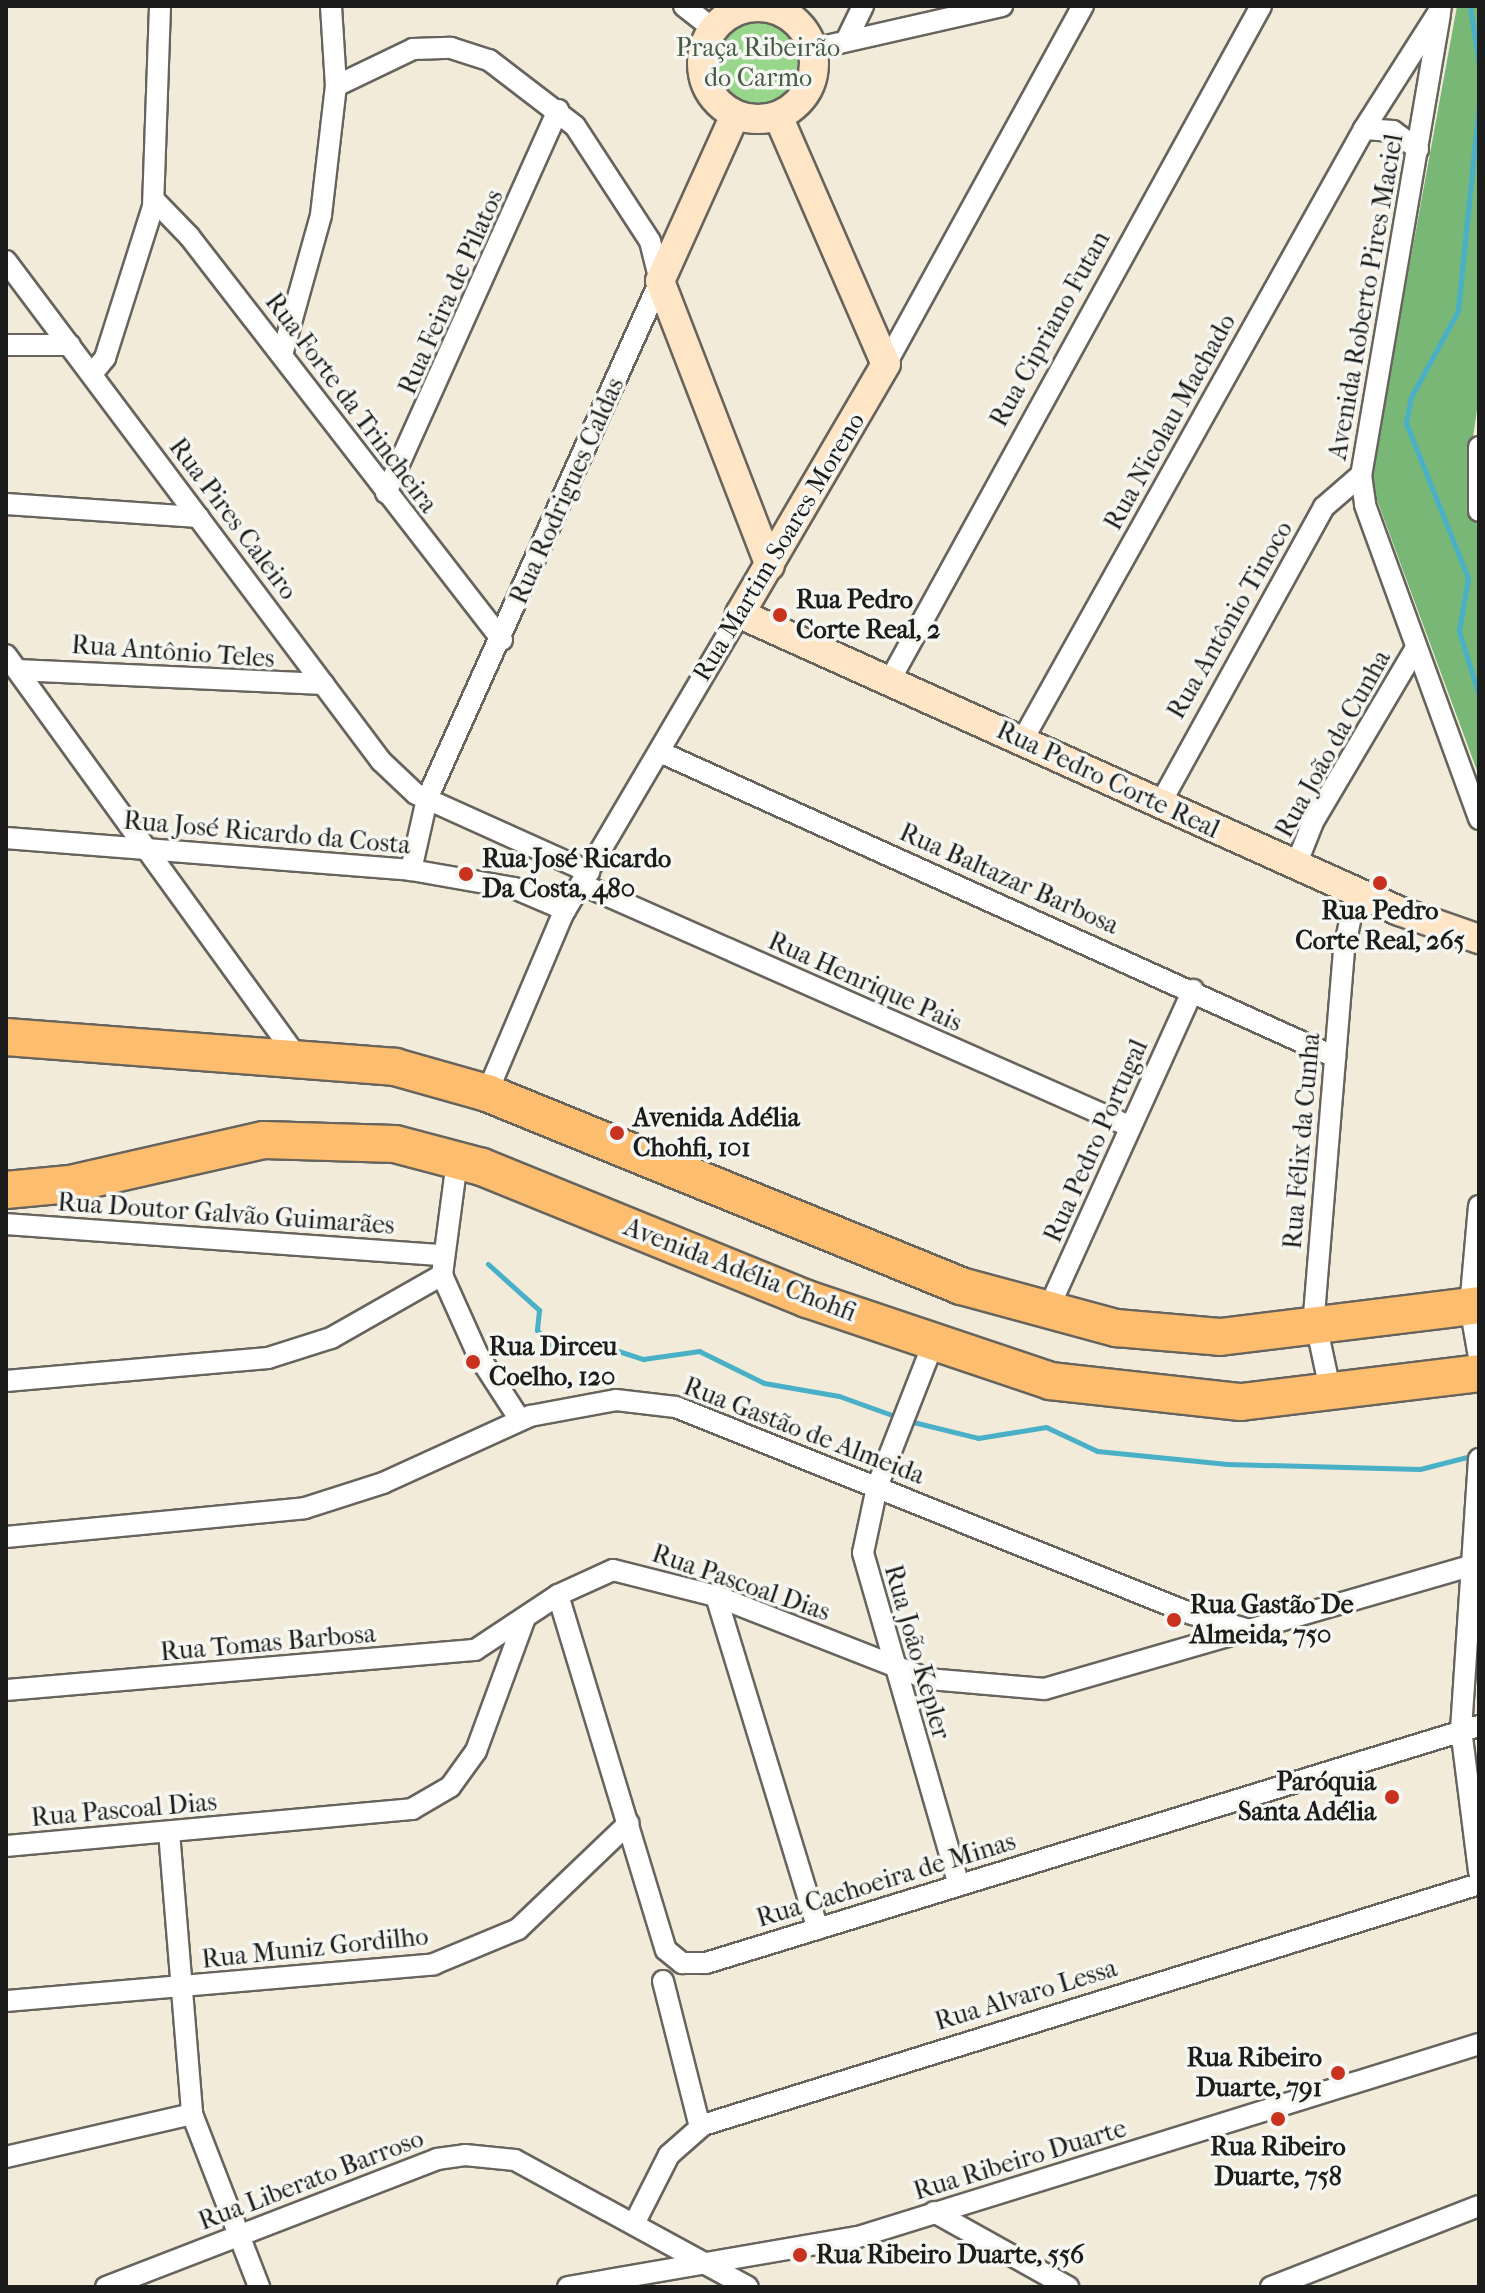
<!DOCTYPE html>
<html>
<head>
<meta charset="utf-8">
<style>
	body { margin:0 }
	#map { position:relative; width:1485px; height:2293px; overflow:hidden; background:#f2ebd9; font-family:"IM FELL French Canon",serif }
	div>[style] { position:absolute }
	.green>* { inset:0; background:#97d68b }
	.round { border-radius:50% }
	.forest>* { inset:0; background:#79b777 }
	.stream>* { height:5px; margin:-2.5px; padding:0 2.5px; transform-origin:2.5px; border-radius:2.5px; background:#49b0c8 }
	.roads { filter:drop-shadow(2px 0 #67645e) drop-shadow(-2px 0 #67645e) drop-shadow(0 2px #67645e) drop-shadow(0 -2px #67645e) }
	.street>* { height:20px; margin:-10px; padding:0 10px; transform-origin:10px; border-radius:10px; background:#fff }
	.secondary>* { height:28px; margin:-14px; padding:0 14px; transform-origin:14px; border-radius:14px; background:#fee5c5 }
	.secondary>.ring { margin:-14px; padding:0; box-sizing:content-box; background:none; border:28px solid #fee5c5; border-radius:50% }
	.highway>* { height:36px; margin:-18px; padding:0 18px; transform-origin:18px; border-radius:18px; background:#fcbd6f }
	.dots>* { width:22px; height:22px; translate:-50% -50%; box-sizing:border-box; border:4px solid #f6f6f2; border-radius:50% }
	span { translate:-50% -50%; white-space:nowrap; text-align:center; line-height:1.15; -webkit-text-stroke:7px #f6f6f2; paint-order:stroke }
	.park-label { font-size:26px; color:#475d43 }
	.street-label { font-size:26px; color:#1c1c1c }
	.poi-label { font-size:26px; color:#1c1c1c; font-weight:700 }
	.left { translate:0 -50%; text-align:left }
	.right { translate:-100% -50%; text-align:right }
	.frame { position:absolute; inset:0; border:8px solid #1c1c1c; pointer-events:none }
</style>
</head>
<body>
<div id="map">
	<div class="green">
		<div class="round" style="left:714px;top:19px;width:88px;height:88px"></div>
	</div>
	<div class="forest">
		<div style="clip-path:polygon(1457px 6px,1479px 6px,1479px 396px,1468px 471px,1479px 537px,1479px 776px,1370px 481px)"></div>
	</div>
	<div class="stream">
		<div style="left:1470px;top:6px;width:61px;rotate:81.5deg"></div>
		<div style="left:1479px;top:103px;width:209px;rotate:95.8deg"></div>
		<div style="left:1458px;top:311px;width:98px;rotate:118.7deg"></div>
		<div style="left:1411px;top:397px;width:26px;rotate:101deg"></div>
		<div style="left:1406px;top:423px;width:167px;rotate:68.2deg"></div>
		<div style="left:1468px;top:578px;width:54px;rotate:99.6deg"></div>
		<div style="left:1459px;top:631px;width:68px;rotate:72.9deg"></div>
		<div style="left:488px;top:1264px;width:69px;rotate:42deg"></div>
		<div style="left:539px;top:1310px;width:20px;rotate:96deg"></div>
		<div style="left:537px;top:1330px;width:28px;rotate:48deg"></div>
		<div style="left:556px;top:1351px;width:56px;rotate:-2deg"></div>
		<div style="left:612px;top:1349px;width:33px;rotate:18deg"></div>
		<div style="left:643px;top:1359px;width:57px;rotate:-8.1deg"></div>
		<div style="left:699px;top:1351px;width:72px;rotate:26.2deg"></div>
		<div style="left:764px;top:1383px;width:76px;rotate:9.8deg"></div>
		<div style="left:839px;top:1396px;width:65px;rotate:19.8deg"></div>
		<div style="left:909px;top:1421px;width:71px;rotate:13.8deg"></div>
		<div style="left:978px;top:1438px;width:69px;rotate:-9.2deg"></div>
		<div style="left:1046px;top:1427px;width:56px;rotate:25.2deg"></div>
		<div style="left:1097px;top:1451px;width:131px;rotate:5.7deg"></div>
		<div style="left:1227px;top:1464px;width:193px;rotate:1.5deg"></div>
		<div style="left:1420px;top:1469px;width:57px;rotate:-14.3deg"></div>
	</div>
	<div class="roads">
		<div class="street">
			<div style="left:684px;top:6px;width:37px;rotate:38deg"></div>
			<div style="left:1440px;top:14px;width:468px;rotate:99.7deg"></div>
			<div style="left:1361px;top:475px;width:30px;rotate:82deg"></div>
			<div style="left:1365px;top:505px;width:334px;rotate:70deg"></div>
			<div style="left:846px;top:41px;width:39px;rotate:-64deg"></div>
			<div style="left:813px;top:49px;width:194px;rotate:-12.8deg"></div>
			<div style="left:336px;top:86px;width:85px;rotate:-25.7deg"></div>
			<div style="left:413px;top:49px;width:38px;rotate:-2deg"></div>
			<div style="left:451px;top:48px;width:40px;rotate:18deg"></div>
			<div style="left:489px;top:60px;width:108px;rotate:37.5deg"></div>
			<div style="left:575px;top:126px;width:137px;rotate:56.9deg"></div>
			<div style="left:650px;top:241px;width:41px;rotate:76deg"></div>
			<div style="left:660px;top:281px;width:568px;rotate:114.22deg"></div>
			<div style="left:427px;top:799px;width:73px;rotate:102.7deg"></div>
			<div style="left:1364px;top:129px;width:29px;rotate:4deg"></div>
			<div style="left:1393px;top:131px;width:31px;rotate:36deg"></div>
			<div style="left:154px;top:200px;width:50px;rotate:45.8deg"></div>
			<div style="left:189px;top:236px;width:511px;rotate:52.23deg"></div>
			<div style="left:6px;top:261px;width:625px;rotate:53.13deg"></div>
			<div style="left:381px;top:761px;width:48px;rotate:43.3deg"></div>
			<div style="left:416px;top:794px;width:190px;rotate:24.3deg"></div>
			<div style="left:6px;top:345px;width:64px"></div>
			<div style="left:282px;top:355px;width:145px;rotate:-74.4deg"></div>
			<div style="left:321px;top:215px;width:130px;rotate:-83.4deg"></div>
			<div style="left:336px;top:86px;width:80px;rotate:-93.6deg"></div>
			<div style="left:886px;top:364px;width:409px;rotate:-61.2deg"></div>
			<div style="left:92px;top:374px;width:21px;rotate:-51deg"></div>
			<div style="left:105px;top:358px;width:158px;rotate:-72.4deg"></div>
			<div style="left:153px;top:207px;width:201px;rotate:-88deg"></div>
			<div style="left:1479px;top:447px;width:64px;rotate:90deg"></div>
			<div style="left:386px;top:493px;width:420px;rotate:-65.8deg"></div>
			<div style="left:6px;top:504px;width:193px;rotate:3.9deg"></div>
			<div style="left:6px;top:655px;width:498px;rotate:54.1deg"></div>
			<div style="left:17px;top:670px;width:307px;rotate:2.6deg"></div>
			<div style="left:890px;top:680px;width:769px;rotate:-61.17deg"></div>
			<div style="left:1022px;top:741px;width:701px;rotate:-60.8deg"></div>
			<div style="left:1364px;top:129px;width:143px;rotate:-57.5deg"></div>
			<div style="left:660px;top:752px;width:741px;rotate:24.32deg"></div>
			<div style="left:1160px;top:804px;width:339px;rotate:-61.1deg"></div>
			<div style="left:1324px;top:507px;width:49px;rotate:-40.9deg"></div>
			<div style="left:6px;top:838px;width:406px;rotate:4.5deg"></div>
			<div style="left:411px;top:870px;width:105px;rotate:9.9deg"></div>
			<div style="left:514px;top:888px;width:56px;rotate:23.3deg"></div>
			<div style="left:1296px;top:865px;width:46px;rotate:-68.4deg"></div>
			<div style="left:1313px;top:822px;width:202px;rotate:-59.4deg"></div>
			<div style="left:581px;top:884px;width:599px;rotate:23.83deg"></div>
			<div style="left:487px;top:1093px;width:194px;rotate:-67deg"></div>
			<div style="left:563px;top:914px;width:348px;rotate:-59.5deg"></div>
			<div style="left:457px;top:1161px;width:115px;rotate:97.5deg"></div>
			<div style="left:442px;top:1275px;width:88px;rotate:65.8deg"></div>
			<div style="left:478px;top:1355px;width:77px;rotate:57.1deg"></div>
			<div style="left:1479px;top:1206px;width:100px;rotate:95.1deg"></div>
			<div style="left:1470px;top:1306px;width:52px;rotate:80deg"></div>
			<div style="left:6px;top:1224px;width:438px;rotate:4.1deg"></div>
			<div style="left:1046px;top:1314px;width:356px;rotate:-65.6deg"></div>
			<div style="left:933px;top:1344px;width:154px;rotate:111.4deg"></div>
			<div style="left:877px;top:1487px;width:67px;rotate:102deg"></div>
			<div style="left:863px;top:1553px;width:346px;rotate:73.9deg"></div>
			<div style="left:6px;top:1381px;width:263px;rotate:-5deg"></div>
			<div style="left:268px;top:1358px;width:66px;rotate:-17.6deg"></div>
			<div style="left:331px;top:1338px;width:128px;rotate:-29.6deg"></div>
			<div style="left:1331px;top:1394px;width:81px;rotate:-102.1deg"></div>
			<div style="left:1314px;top:1315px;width:366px;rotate:-85.3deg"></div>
			<div style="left:1344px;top:950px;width:59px;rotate:-78.3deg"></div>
			<div style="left:1479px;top:1459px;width:271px;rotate:93.8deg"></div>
			<div style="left:1461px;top:1729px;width:144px;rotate:82.8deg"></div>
			<div style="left:6px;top:1537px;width:300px;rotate:-5.5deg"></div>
			<div style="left:305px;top:1508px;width:82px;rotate:-17.8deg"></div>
			<div style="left:383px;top:1483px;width:162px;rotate:-24.5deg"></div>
			<div style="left:530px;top:1416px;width:87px;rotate:-10.5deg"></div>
			<div style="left:616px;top:1400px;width:60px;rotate:6.7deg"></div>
			<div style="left:676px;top:1407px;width:556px;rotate:21.86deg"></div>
			<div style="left:1192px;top:1614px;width:56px;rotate:15.5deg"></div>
			<div style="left:558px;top:1595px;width:371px;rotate:73.1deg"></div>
			<div style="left:666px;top:1950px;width:21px;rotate:39deg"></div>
			<div style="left:682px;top:1963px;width:24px"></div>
			<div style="left:706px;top:1963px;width:809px;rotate:-17.05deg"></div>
			<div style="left:716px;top:1596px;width:348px;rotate:73deg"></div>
			<div style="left:6px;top:1690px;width:471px;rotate:-4.9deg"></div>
			<div style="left:475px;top:1650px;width:100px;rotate:-33.5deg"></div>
			<div style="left:558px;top:1595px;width:60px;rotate:-24.4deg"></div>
			<div style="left:613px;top:1570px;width:106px;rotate:14.2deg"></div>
			<div style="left:716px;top:1596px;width:228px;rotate:21.4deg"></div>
			<div style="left:928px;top:1679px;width:116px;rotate:4.9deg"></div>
			<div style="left:1044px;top:1689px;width:442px;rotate:-16.1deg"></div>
			<div style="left:169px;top:1832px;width:283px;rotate:85.3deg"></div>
			<div style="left:192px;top:2114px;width:186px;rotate:68.8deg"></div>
			<div style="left:6px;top:1846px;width:408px;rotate:-5.2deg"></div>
			<div style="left:412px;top:1809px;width:44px;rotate:-30.1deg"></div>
			<div style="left:450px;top:1787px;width:44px;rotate:-54.2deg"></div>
			<div style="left:476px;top:1751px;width:142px;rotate:-69.8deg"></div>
			<div style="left:663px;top:1981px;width:151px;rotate:75.8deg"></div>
			<div style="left:6px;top:2001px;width:430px;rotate:-4.9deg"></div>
			<div style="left:434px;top:1964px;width:91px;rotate:-22.6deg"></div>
			<div style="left:518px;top:1929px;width:153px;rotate:-43.7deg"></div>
			<div style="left:6px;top:2157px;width:191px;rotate:-13deg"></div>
			<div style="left:934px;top:2212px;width:154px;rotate:29.2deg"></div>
			<div style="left:636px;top:2220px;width:73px;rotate:-63.1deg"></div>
			<div style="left:669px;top:2155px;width:45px;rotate:-41.4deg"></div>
			<div style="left:703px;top:2125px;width:813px;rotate:-17.25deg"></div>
			<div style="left:106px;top:2287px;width:355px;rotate:-21.1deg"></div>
			<div style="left:437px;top:2159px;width:28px;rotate:-8deg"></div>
			<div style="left:465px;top:2155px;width:50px;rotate:5.7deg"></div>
			<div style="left:515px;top:2160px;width:265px;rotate:28.6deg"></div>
			<div style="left:568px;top:2287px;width:294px;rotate:-9.8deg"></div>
			<div style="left:858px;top:2237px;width:650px;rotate:-17.26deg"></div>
			<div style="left:1271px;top:2287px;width:223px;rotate:-21.3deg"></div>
		</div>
		<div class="secondary">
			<div class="ring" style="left:702px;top:7px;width:84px;height:84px"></div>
			<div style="left:735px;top:115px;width:182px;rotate:114.3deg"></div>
			<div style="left:660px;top:281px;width:305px;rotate:68.9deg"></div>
			<div style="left:778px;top:116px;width:270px;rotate:66.5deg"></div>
			<div style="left:886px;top:364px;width:290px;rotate:120.3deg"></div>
			<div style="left:740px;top:614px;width:723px;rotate:24.26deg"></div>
			<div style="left:1399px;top:911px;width:85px;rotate:19.3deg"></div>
		</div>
		<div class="highway">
			<div style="left:6px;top:1037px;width:390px;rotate:4.4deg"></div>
			<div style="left:395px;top:1067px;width:96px;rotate:15.8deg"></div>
			<div style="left:487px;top:1093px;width:512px;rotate:22.15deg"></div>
			<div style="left:961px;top:1286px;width:161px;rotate:15.2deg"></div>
			<div style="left:1116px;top:1328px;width:104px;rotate:4.9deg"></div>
			<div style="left:1220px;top:1337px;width:261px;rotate:-7deg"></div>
			<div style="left:6px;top:1190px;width:64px;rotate:-5.4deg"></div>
			<div style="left:70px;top:1184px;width:199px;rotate:-12.8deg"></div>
			<div style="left:264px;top:1140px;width:131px;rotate:1.7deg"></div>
			<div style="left:395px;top:1144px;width:90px;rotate:14.8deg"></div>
			<div style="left:482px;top:1167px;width:351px;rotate:22.1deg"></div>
			<div style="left:807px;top:1299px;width:256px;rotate:18.6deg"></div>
			<div style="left:1050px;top:1381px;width:192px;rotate:6.3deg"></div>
			<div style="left:1241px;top:1402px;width:240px;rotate:-6.9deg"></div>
		</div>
	</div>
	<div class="dots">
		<div style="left:780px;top:615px;background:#c8321e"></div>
		<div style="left:466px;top:874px;background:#c8321e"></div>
		<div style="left:1380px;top:883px;background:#c8321e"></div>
		<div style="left:617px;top:1133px;background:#c8321e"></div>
		<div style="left:473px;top:1362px;background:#c8321e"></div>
		<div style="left:1174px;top:1620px;background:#c8321e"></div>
		<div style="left:1392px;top:1797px;background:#c8321e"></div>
		<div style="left:1338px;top:2073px;background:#c8321e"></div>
		<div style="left:1278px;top:2119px;background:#c8321e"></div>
		<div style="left:800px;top:2255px;background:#c8321e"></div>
	</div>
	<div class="park-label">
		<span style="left:758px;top:63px">Praça Ribeirão<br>do Carmo</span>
	</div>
	<div class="street-label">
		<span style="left:451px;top:292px;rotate:-66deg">Rua Feira de Pilatos</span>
		<span style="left:1366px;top:297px;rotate:-80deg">Avenida Roberto Pires Maciel</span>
		<span style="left:1050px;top:329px;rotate:-61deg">Rua Cipriano Futan</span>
		<span style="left:351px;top:403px;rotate:53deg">Rua Forte da Trincheira</span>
		<span style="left:1170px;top:422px;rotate:-61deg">Rua Nicolau Machado</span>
		<span style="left:567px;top:491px;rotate:-66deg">Rua Rodrigues Caldas</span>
		<span style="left:233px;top:519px;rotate:53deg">Rua Pires Caleiro</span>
		<span style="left:779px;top:547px;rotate:-59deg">Rua Martim Soares Moreno</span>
		<span style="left:1230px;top:620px;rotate:-60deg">Rua Antônio Tinoco</span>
		<span style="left:173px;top:652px;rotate:4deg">Rua Antônio Teles</span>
		<span style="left:1333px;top:744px;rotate:-61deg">Rua João da Cunha</span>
		<span style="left:1108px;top:780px;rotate:25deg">Rua Pedro Corte Real</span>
		<span style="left:267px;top:833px;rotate:5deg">Rua José Ricardo da Costa</span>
		<span style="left:1009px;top:879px;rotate:24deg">Rua Baltazar Barbosa</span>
		<span style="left:865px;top:982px;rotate:24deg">Rua Henrique Pais</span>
		<span style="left:1096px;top:1141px;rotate:-66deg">Rua Pedro Portugal</span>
		<span style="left:1302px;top:1141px;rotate:-85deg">Rua Félix da Cunha</span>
		<span style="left:226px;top:1214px;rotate:4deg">Rua Doutor Galvão Guimarães</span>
		<span style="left:740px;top:1270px;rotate:21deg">Avenida Adélia Chohfi</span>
		<span style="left:804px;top:1431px;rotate:21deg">Rua Gastão de Almeida</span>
		<span style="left:741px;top:1583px;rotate:19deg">Rua Pascoal Dias</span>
		<span style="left:268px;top:1643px;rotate:-5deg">Rua Tomas Barbosa</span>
		<span style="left:917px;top:1652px;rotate:74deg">Rua João Kepler</span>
		<span style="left:124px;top:1810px;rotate:-5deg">Rua Pascoal Dias</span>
		<span style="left:886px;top:1880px;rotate:-17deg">Rua Cachoeira de Minas</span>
		<span style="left:315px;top:1948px;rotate:-6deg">Rua Muniz Gordilho</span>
		<span style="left:1026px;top:1995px;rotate:-17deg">Rua Alvaro Lessa</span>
		<span style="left:1020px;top:2160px;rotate:-17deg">Rua Ribeiro Duarte</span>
		<span style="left:311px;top:2180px;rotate:-21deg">Rua Liberato Barroso</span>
	</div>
	<div class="poi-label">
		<span class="left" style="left:796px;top:615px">Rua Pedro<br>Corte Real, 2</span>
		<span class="left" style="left:482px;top:874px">Rua José Ricardo<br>Da Costa, 480</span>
		<span style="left:1380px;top:926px">Rua Pedro<br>Corte Real, 265</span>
		<span class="left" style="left:633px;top:1133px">Avenida Adélia<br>Chohfi, 101</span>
		<span class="left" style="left:489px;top:1362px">Rua Dirceu<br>Coelho, 120</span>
		<span class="left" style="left:1190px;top:1620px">Rua Gastão De<br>Almeida, 750</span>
		<span class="right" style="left:1376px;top:1797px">Paróquia<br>Santa Adélia</span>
		<span class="right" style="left:1322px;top:2073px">Rua Ribeiro<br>Duarte, 791</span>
		<span style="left:1278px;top:2162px">Rua Ribeiro<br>Duarte, 758</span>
		<span class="left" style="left:816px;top:2255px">Rua Ribeiro Duarte, 556</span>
	</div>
	<div class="frame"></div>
</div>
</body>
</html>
